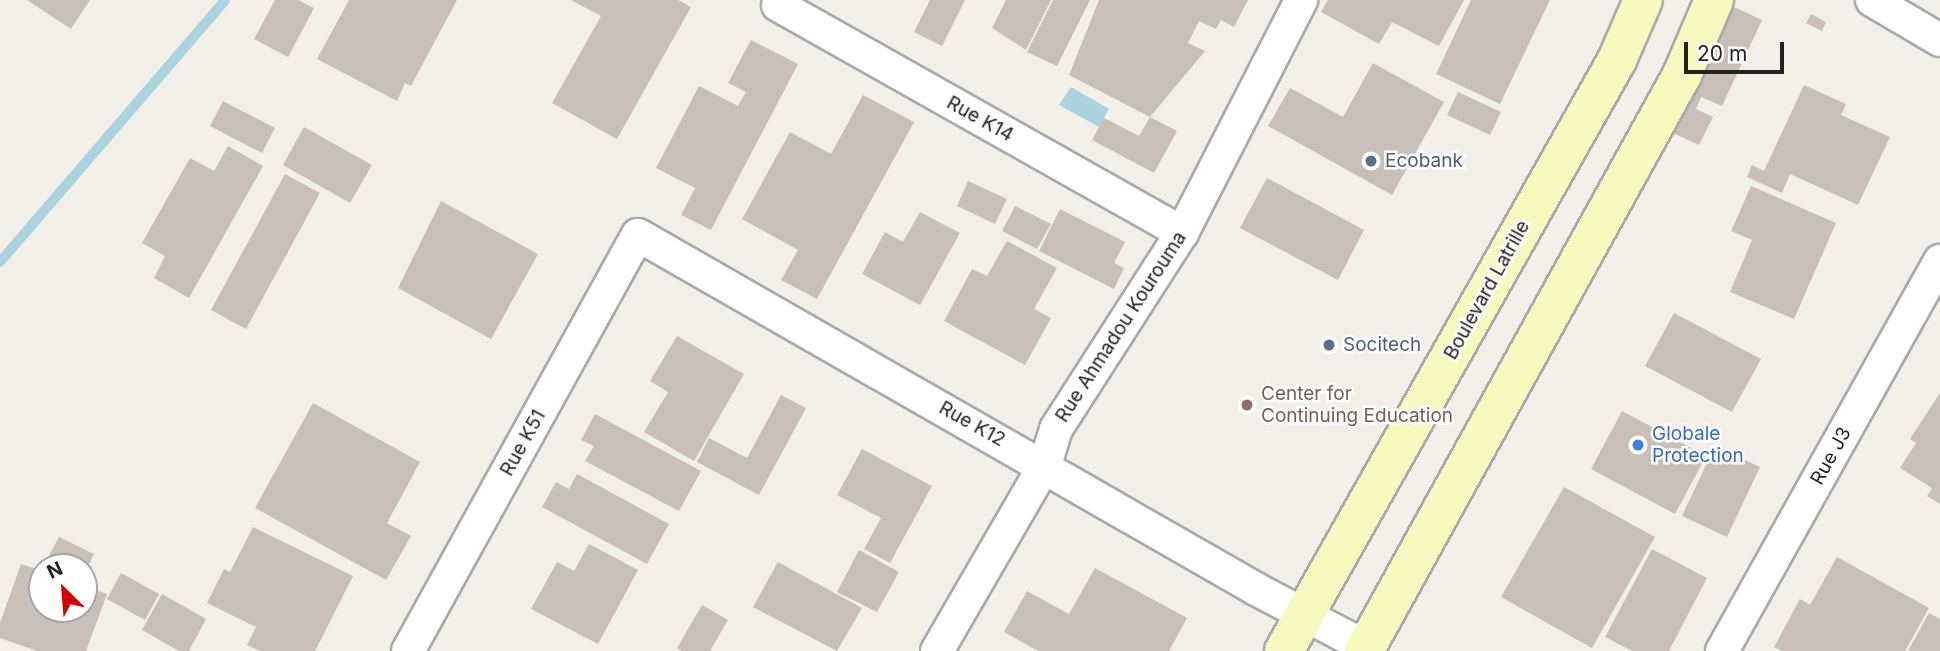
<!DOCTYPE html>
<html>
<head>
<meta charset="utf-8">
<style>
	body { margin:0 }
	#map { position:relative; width:1940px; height:651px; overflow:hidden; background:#f2efe9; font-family:Inter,sans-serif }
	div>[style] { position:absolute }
	.water>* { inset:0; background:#aad3df }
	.stream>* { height:10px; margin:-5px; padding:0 5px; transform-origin:5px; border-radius:5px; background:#aad3df }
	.building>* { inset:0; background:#c7bfb8 }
	.roads { filter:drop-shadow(2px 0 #a9a9a9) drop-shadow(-2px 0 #a9a9a9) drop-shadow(0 2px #a9a9a9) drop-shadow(0 -2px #a9a9a9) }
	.street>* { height:32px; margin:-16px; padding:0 16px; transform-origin:16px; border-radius:16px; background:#fff }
	.secondary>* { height:38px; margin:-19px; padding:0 19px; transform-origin:19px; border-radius:19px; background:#f7fabf }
	.dots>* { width:19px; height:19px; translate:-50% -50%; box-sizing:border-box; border:4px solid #fff; border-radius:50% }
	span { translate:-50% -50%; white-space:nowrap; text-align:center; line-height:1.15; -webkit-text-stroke:5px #fff; paint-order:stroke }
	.street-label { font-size:19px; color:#222 }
	.service-label { font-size:19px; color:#4e5e75 }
	.left { translate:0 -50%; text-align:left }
	.education-label { font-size:19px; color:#785e54 }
	.shop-label { font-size:19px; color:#366cbe }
	.north { position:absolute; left:28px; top:553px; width:70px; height:70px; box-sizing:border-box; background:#fff; border:2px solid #a7a7a7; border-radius:50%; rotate:335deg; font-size:19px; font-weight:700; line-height:28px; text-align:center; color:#222 }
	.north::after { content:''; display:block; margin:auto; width:24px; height:32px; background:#d40000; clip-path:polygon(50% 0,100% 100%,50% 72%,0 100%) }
	.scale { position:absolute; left:1684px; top:42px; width:100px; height:32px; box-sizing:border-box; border:4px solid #222; border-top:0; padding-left:9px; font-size:21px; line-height:24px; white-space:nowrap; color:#222; -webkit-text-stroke:5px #fff; paint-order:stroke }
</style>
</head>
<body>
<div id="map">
	<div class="water">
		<div style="clip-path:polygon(1071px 87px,1109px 109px,1099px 127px,1059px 105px)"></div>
	</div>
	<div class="stream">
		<div style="left:0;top:262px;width:345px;rotate:-49.3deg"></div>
	</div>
	<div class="building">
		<div style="clip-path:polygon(27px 0,90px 0,71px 29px)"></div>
		<div style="clip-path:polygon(275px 0,298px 0,314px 8px,288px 57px,254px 39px)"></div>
		<div style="clip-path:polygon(349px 0,457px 0,411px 86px,405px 83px,397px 101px,317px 59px)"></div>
		<div style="clip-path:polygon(571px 0,678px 0,691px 7px,617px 139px,552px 103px,601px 16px)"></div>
		<div style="clip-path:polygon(930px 0,965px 0,942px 46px,914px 32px)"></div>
		<div style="clip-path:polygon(1006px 0,1051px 0,1026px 50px,992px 28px)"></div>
		<div style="clip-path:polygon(1053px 0,1090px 0,1057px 66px,1027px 52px)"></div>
		<div style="clip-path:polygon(1099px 0,1248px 0,1234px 27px,1221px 20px,1216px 29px,1199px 21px,1188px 43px,1205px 51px,1150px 117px,1069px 75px)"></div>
		<div style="clip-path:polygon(1328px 0,1464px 0,1439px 46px,1392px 22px,1379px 44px,1321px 12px)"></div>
		<div style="clip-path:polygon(1471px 0,1550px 0,1500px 104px,1436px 74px)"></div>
		<div style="clip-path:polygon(1717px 0,1735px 0,1732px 6px,1762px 20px,1722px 106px,1701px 97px,1696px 109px,1713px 117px,1699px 145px,1662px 128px)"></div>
		<div style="clip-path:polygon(1811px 14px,1826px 22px,1822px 31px,1806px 23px)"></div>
		<div style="clip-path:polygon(751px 40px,798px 64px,711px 230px,681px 215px,695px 188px,656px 168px,699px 86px,738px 106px,746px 92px,728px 83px)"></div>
		<div style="clip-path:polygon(1373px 63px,1444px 102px,1392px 195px,1268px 126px,1290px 88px,1343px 117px)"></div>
		<div style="clip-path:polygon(1804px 85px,1846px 104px,1841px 115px,1890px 137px,1858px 205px,1790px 174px,1782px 193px,1747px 177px,1752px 165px,1764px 171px)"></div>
		<div style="clip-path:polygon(1458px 92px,1501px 112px,1490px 135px,1447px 115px)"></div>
		<div style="clip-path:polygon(863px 95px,914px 122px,817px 299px,781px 280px,798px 250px,742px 219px,790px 132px,831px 154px)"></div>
		<div style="clip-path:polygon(223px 101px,275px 128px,262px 153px,210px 126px)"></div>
		<div style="clip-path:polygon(1150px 117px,1177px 131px,1154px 173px,1092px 140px,1104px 118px,1139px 136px)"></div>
		<div style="clip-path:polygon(304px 127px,372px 165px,350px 203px,283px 165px)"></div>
		<div style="clip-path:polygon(228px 146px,263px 166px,189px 298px,154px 278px,165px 256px,142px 243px,190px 158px,214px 171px)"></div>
		<div style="clip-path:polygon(285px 174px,320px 193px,246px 329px,211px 310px)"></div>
		<div style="clip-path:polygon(1267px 178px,1364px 230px,1338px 280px,1240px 228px)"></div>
		<div style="clip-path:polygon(968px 181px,1007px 199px,995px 224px,957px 206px)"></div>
		<div style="clip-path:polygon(1751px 186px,1836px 223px,1794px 319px,1730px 292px,1752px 240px,1731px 231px)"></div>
		<div style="clip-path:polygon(441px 201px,538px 254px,491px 339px,398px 288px)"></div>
		<div style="clip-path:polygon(1015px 206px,1051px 224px,1037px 249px,1002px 231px)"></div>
		<div style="clip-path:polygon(1060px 209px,1125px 242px,1114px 263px,1124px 268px,1114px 289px,1039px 251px)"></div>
		<div style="clip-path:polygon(920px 212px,960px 233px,920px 305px,862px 274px,885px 232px,903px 242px)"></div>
		<div style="clip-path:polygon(1007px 241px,1057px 268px,1034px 309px,1051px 318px,1025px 365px,944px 321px,972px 269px,987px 276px)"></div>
		<div style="clip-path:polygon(1674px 313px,1761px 359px,1732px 412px,1645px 366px)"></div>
		<div style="clip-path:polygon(677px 336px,744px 374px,694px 461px,644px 432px,668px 392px,650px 381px)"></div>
		<div style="clip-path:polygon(1940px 393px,1940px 504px,1927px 496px,1932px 488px,1900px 468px,1916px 443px,1910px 439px)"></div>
		<div style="clip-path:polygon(781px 395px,806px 408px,759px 495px,697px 462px,709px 438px,747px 458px)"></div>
		<div style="clip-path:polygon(313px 403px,420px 462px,387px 523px,411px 536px,386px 580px,255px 508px)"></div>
		<div style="clip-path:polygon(1622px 411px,1706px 456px,1675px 514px,1591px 469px)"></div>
		<div style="clip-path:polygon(595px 414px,701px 471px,679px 511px,585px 461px,594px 446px,581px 440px)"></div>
		<div style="clip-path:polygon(1715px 446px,1760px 467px,1727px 537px,1682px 516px)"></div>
		<div style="clip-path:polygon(862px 449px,932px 486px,890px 563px,864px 549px,881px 518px,837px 495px)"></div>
		<div style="clip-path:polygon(577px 474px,669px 524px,647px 564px,542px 507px,556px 482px,569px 489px)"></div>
		<div style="clip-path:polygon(1564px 487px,1655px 537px,1592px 648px,1501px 597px)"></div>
		<div style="clip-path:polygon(253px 527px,353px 576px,315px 651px,260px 651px,247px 645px,256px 627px,207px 603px,224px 569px,230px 572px)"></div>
		<div style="clip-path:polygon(59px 537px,94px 554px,84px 575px,84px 567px,67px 567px,48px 558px)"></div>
		<div style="clip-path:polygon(589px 544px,638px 570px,598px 644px,531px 609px,557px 562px,574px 571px)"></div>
		<div style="clip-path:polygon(1652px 549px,1707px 578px,1669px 651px,1632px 651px,1605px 637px)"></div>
		<div style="clip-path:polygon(859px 550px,899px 572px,877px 612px,837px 592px)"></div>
		<div style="clip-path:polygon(1837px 557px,1929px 608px,1905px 651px,1782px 651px,1774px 647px,1800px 599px,1810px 605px)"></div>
		<div style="clip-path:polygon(778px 562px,862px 608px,837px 651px,753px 607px)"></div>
		<div style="clip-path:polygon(21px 564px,42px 571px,42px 609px,84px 609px,84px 586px,107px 594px,86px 651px,37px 651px,0 638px,0 623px)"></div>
		<div style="clip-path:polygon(1095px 568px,1187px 618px,1169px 651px,1038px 651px,1004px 632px,1027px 591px,1069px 614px)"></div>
		<div style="clip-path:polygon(121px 573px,159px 594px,145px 620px,107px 599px)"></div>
		<div style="clip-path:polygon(162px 594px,206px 619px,189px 651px,179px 651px,142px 630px)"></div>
		<div style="clip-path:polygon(702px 605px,728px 620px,710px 651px,682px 651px,677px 648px)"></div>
		<div style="clip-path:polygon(1929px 613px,1940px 619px,1940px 651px,1908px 651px)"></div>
	</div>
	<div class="roads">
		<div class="street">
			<div style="left:1872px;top:0;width:79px;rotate:30.5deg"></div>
			<div style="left:778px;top:5px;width:464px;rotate:29.4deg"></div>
			<div style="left:408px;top:651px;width:475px;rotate:-61.1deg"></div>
			<div style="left:638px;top:235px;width:712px;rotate:29.8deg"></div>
			<div style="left:1256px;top:589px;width:124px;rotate:27.8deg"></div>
			<div style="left:937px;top:651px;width:215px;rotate:-59.9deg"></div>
			<div style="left:1045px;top:465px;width:38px;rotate:-73deg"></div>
			<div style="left:1056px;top:429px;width:233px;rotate:-57.3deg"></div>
			<div style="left:1182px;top:233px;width:262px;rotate:-62.9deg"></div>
			<div style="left:1722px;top:651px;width:447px;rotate:-60.8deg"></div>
		</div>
		<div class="secondary">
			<div style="left:1284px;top:651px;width:678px;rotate:-60.6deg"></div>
			<div style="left:1617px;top:60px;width:65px;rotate:-66.6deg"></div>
			<div style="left:1364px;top:651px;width:658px;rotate:-61.1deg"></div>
			<div style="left:1682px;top:75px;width:82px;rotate:-66.9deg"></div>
		</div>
	</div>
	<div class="dots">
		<div style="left:1371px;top:161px;background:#5c6f8a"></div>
		<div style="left:1329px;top:345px;background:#5c6f8a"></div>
		<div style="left:1247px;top:405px;background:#8d6e63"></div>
		<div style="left:1638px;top:445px;background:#3f7fe0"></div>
	</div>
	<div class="street-label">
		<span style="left:980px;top:119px;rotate:29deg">Rue K14</span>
		<span style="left:1487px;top:290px;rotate:-61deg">Boulevard Latrille</span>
		<span style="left:1121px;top:327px;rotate:-57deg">Rue Ahmadou Kourouma</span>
		<span style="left:972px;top:424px;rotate:29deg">Rue K12</span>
		<span style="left:523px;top:443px;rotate:-61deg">Rue K51</span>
		<span style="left:1831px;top:456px;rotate:-61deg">Rue J3</span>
	</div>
	<div class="service-label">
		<span class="left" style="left:1385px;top:161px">Ecobank</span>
		<span class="left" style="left:1343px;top:345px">Socitech</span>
	</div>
	<div class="education-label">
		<span class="left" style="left:1261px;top:405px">Center for<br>Continuing Education</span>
	</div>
	<div class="shop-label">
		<span class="left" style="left:1652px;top:445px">Globale<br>Protection</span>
	</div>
	<div class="north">N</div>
	<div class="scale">20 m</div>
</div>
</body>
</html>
